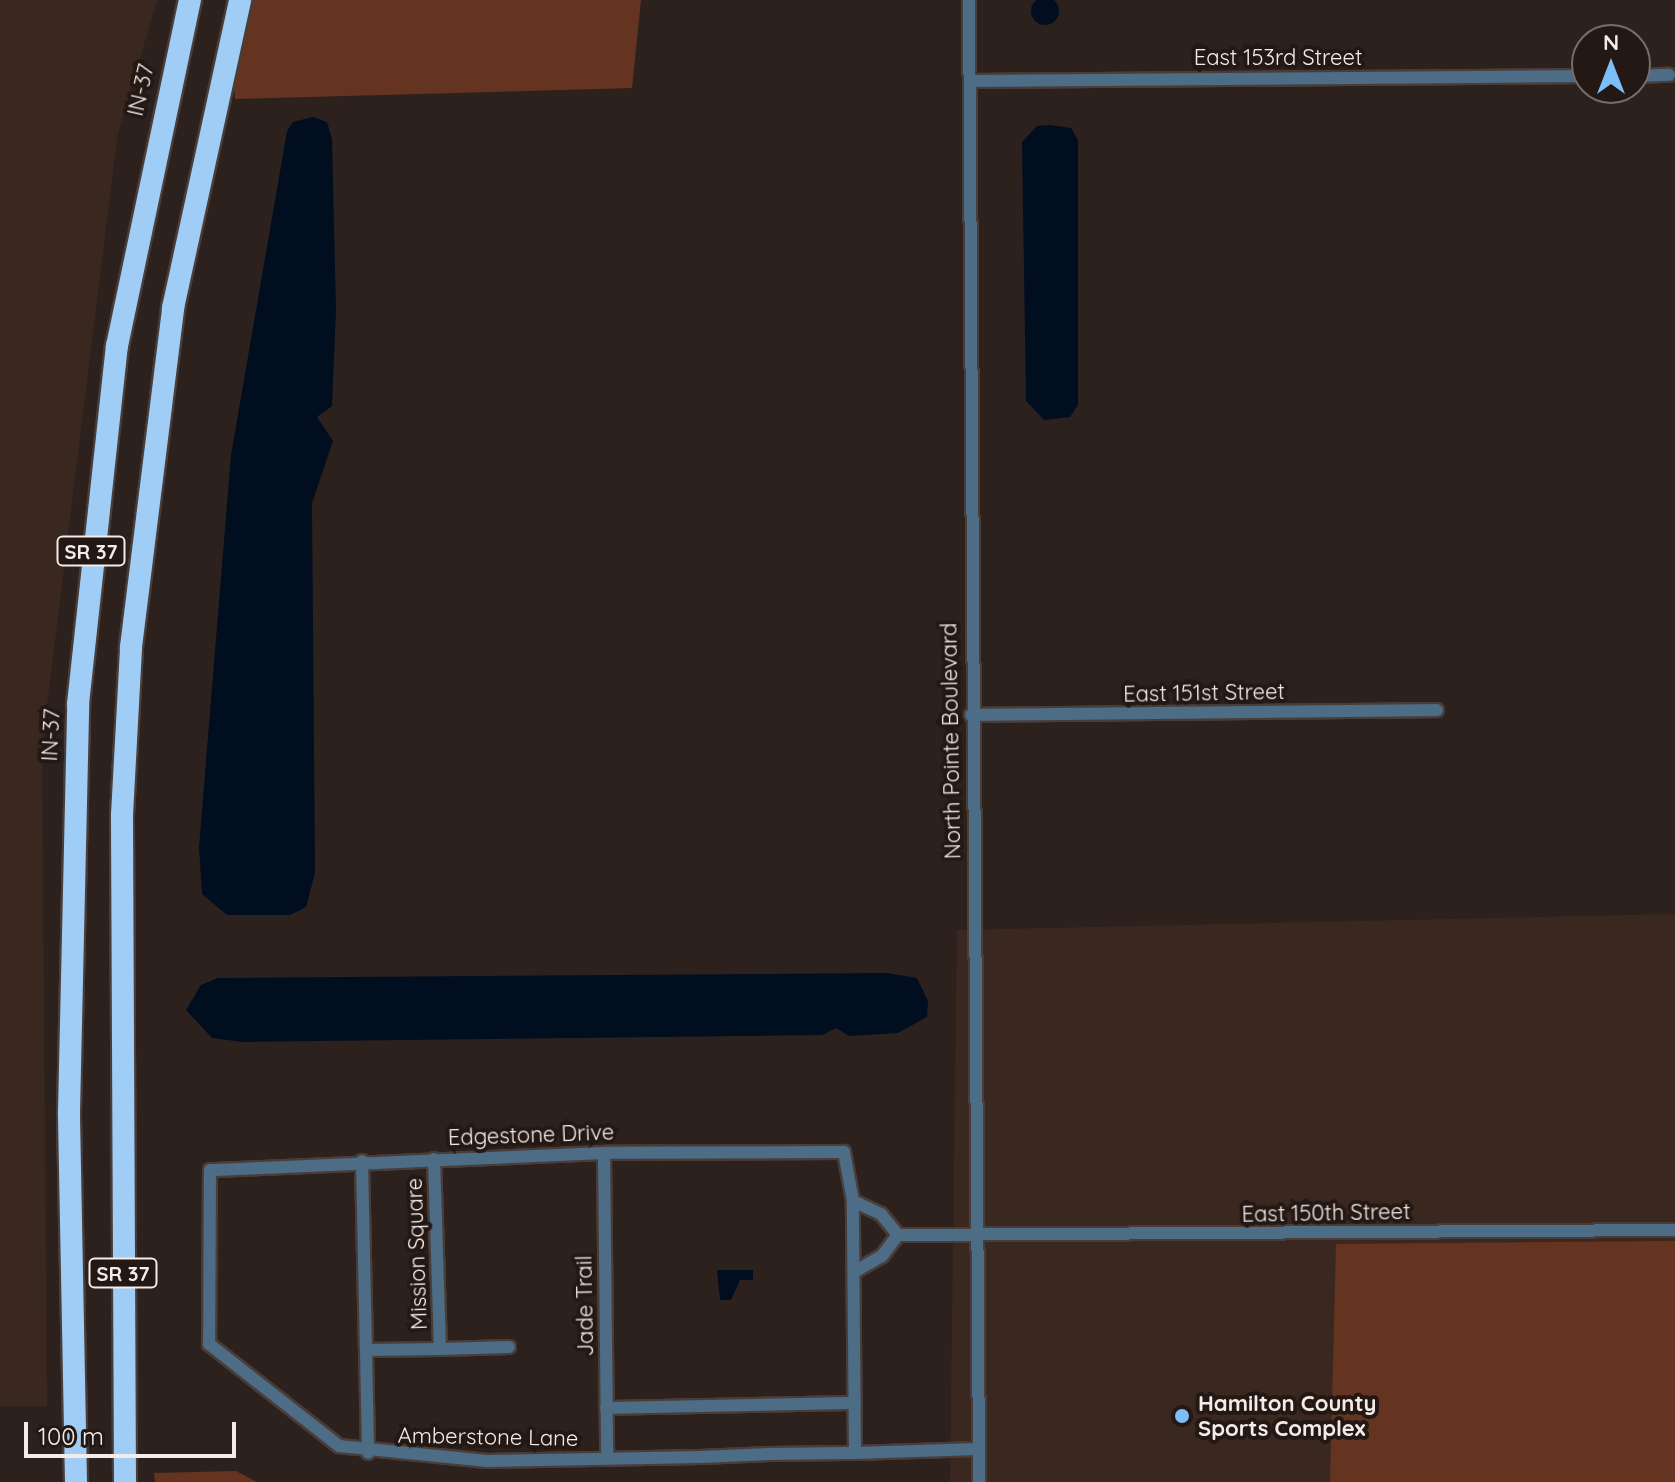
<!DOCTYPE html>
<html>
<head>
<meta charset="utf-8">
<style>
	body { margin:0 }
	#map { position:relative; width:1675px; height:1482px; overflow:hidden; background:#2d211d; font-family:Quicksand,sans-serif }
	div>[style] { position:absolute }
	.built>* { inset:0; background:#3a2720 }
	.green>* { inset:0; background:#653420 }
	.water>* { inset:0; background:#000e20 }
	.round { border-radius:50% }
	.roads { filter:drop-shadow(2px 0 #493d3a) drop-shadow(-2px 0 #493d3a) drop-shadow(0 2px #493d3a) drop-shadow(0 -2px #493d3a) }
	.street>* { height:12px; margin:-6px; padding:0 6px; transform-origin:6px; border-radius:6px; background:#4d6c86 }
	.highway>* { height:22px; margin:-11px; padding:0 11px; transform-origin:11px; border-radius:11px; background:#a0cdf5 }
	.dots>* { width:22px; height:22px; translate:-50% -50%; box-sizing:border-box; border:4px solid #231813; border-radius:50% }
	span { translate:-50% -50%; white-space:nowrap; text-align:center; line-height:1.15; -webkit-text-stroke:8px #231813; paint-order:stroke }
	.shield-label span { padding:2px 6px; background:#231813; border:2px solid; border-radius:6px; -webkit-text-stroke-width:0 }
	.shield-label { font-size:20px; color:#f5ece9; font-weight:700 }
	.street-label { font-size:22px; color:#f5ece9 }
	.poi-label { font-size:22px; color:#f5ece9; font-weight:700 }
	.left { translate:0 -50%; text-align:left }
	.north { position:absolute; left:1571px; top:24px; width:80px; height:80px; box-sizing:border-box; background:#231813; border:2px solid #776d69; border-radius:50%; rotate:0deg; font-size:22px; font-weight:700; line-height:32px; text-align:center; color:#f5ece9 }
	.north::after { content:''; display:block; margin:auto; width:28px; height:36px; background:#7bbef8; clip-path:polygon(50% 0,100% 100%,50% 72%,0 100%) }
	.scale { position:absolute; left:24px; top:1422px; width:212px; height:36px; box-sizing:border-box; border:4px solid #f5ece9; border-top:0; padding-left:10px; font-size:24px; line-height:28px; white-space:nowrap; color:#f5ece9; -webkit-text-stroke:6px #231813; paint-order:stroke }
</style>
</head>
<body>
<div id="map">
	<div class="built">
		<div style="clip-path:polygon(0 0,157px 0,117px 138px,42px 746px,47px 1406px,0 1406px)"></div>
		<div style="clip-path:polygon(1675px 914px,1675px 1482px,950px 1482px,957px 930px)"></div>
	</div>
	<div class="green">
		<div style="clip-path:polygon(242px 0,641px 0,632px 88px,235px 99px,230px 38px)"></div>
		<div style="clip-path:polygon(1675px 1241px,1675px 1482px,1330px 1482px,1336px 1244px)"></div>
		<div style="clip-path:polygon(236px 1471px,257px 1482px,155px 1482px,154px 1473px)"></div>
	</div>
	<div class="water">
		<div class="round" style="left:1031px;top:-3px;width:28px;height:28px"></div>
		<div style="clip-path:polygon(313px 117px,327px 122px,332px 139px,336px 310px,332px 406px,317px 417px,333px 441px,312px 503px,315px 873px,306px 907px,290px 915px,227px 915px,202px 894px,199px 847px,231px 455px,287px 131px,293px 122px)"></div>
		<div style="clip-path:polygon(1050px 125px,1071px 128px,1078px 140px,1078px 405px,1070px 417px,1044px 420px,1026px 401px,1022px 142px,1037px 126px)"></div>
		<div style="clip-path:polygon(887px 973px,917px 978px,928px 1001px,927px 1017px,898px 1033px,849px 1036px,836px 1028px,822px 1035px,243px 1042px,212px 1038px,186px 1010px,201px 985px,218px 978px)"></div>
		<div style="clip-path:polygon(717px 1270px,753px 1270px,753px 1280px,740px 1280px,731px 1300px,720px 1300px)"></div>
	</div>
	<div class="roads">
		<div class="street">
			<div style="left:969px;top:0;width:1482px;rotate:89.61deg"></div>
			<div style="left:1635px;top:76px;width:34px;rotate:-2deg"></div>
			<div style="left:970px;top:81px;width:617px;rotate:-0.46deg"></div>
			<div style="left:971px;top:715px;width:466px;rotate:-0.6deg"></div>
			<div style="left:604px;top:1153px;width:305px;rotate:89.4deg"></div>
			<div style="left:362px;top:1161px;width:292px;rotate:88.8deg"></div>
			<div style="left:853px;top:1201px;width:31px;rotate:25deg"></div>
			<div style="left:881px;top:1214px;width:27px;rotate:51deg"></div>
			<div style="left:898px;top:1235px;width:777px;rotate:-0.37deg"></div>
			<div style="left:854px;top:1272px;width:32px;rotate:-30deg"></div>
			<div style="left:882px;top:1256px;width:26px;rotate:-53deg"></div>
			<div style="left:440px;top:1349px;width:69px;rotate:-1.7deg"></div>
			<div style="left:366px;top:1350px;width:74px;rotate:-0.8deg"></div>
			<div style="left:440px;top:1349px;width:190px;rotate:-91.8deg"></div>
			<div style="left:606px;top:1408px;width:249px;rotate:-1.2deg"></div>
			<div style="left:855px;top:1453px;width:252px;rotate:-90.5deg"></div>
			<div style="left:853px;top:1201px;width:50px;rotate:-100.4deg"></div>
			<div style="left:844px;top:1152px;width:240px;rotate:179.8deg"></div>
			<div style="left:604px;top:1153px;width:394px;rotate:177.5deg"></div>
			<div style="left:210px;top:1170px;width:174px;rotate:90.3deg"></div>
			<div style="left:209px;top:1344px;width:165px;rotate:38.1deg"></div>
			<div style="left:339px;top:1446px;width:149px;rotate:5.8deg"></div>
			<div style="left:487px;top:1461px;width:214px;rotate:-1.1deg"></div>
			<div style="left:701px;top:1457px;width:68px;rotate:-2.5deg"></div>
			<div style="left:769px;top:1454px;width:86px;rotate:-0.7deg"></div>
			<div style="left:855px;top:1453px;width:123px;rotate:-1.9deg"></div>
		</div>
		<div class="highway">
			<div style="left:76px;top:1482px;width:371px;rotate:-91.1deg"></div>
			<div style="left:69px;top:1111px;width:407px;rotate:-88.7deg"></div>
			<div style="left:78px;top:704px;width:360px;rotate:-83.8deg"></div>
			<div style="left:117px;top:346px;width:354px;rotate:-78.1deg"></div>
			<div style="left:125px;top:1482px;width:667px;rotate:-90.26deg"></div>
			<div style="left:122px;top:815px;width:168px;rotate:-86.9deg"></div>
			<div style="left:131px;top:647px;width:342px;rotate:-82.9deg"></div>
			<div style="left:173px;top:308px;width:315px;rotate:-77.7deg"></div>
		</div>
	</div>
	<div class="dots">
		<div style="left:1182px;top:1416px;background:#7bbef8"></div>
	</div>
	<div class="shield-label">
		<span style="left:91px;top:551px">SR 37</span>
		<span style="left:123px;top:1273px">SR 37</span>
	</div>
	<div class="street-label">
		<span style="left:1278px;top:58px">East 153rd Street</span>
		<span style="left:141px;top:90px;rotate:-77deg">IN-37</span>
		<span style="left:1204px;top:693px;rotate:-1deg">East 151st Street</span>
		<span style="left:51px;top:735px;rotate:-87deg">IN-37</span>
		<span style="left:951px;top:741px;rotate:-91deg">North Pointe Boulevard</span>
		<span style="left:531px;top:1135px;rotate:-2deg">Edgestone Drive</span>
		<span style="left:1326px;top:1213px;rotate:-1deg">East 150th Street</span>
		<span style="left:417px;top:1254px;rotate:-92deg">Mission Square</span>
		<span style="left:585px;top:1306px;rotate:-91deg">Jade Trail</span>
		<span style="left:488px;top:1437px;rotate:1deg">Amberstone Lane</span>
	</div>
	<div class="poi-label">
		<span class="left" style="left:1198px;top:1416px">Hamilton County<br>Sports Complex</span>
	</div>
	<div class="north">N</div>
	<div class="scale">100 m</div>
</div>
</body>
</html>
